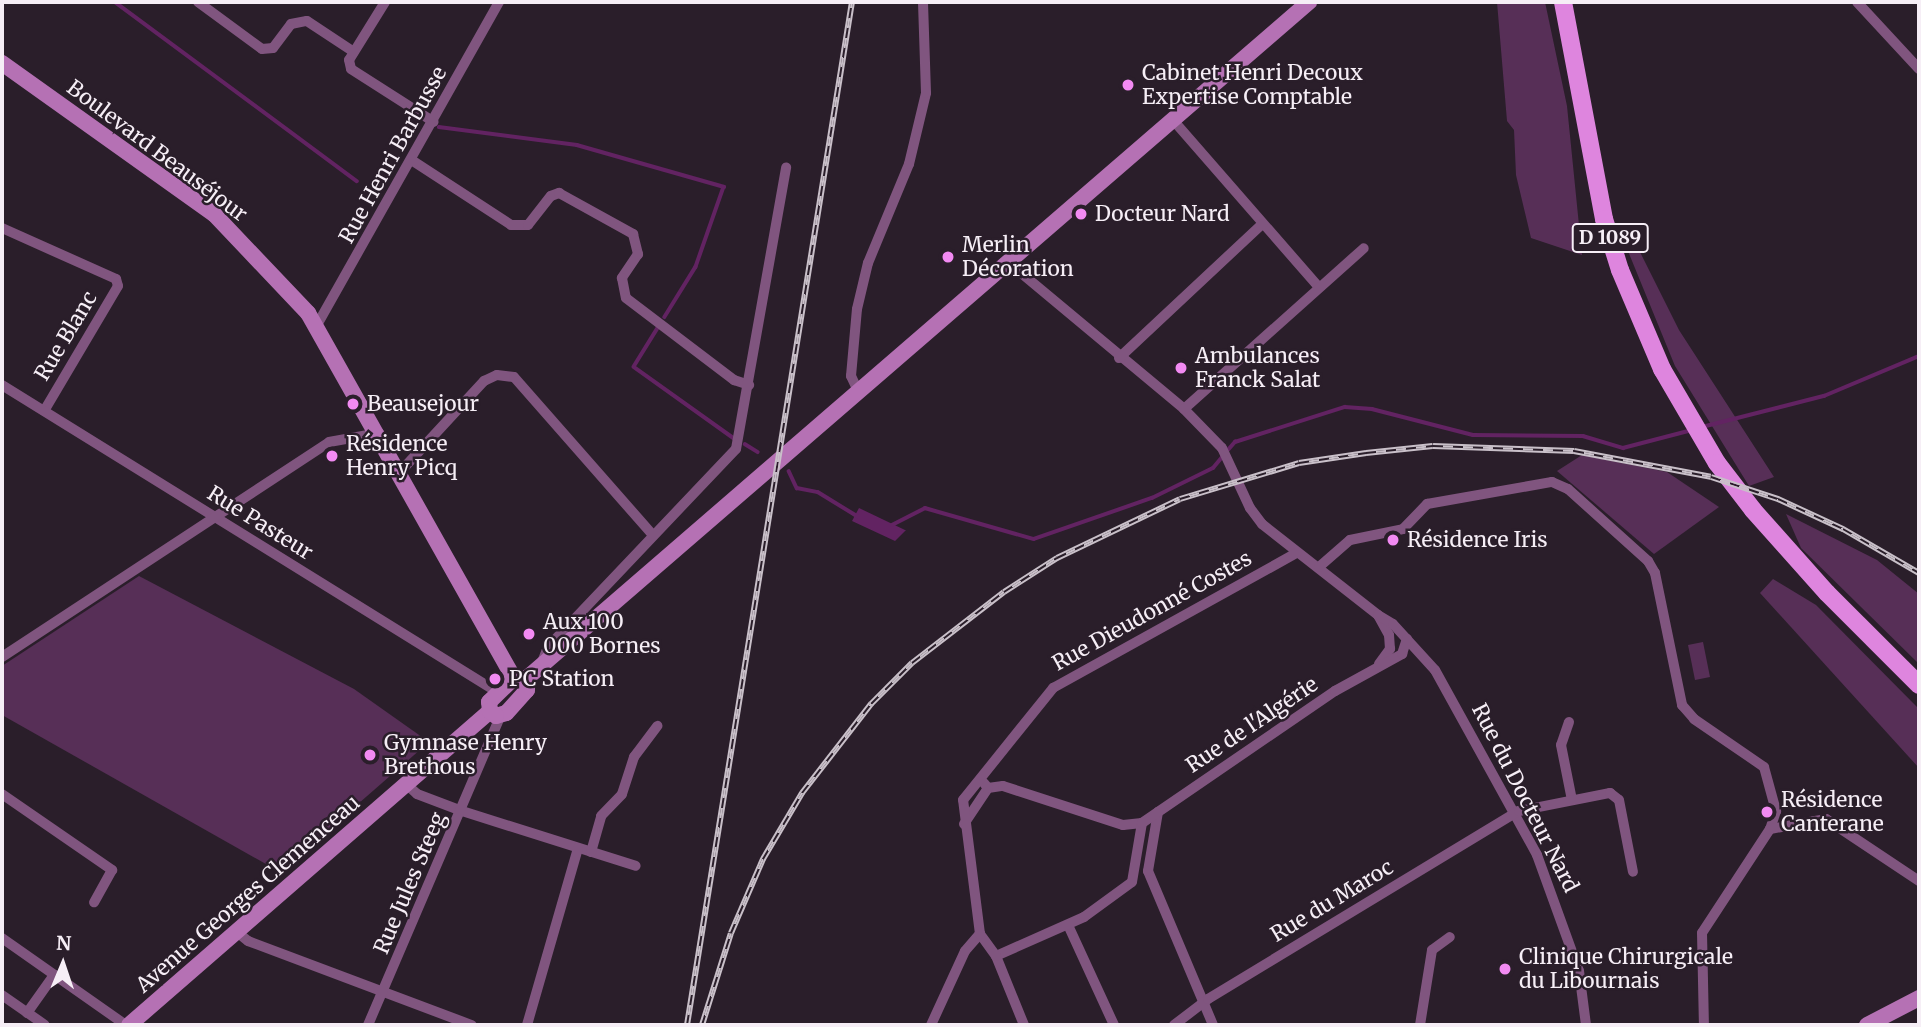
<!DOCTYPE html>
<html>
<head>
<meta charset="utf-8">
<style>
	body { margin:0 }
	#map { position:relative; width:1921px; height:1027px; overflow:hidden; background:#2a1e2a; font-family:Merriweather,serif }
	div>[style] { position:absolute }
	.green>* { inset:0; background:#572f57 }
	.water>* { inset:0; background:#622362 }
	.stream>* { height:3.5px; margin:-1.75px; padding:0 1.75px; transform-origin:1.75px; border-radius:1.75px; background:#622362 }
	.street>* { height:10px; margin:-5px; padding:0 5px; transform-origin:5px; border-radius:5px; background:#80557f }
	.secondary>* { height:16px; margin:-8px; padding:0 8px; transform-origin:8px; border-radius:8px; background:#b571b4 }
	.primary>* { height:18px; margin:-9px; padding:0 9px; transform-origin:9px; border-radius:9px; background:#de85de }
	.rail>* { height:6px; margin-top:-3px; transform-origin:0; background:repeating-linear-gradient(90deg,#2a1e2a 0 10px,#c9c0c9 0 20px); box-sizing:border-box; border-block:2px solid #c9c0c9 }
	.dots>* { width:19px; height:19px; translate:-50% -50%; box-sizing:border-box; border:4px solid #2a1e2a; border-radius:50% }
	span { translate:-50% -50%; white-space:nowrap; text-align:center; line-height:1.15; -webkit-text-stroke:5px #2a1e2a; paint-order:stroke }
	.shield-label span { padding:2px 5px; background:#2a1e2a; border:2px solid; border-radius:5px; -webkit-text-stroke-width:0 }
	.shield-label { font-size:19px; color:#f6eef6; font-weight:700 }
	.poi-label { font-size:21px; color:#f6eef6 }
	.left { translate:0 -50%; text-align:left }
	.street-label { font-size:21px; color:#f6eef6 }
	.frame { position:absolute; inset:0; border:4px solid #f6eef6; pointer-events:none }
	.north { position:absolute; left:28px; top:929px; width:70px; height:70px; -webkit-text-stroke:5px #2a1e2a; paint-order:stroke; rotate:2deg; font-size:19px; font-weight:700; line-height:28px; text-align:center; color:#f6eef6 }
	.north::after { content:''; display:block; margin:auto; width:24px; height:32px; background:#f6eef6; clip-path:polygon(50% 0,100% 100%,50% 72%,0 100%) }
</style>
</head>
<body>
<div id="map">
	<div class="green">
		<div style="clip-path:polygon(1497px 2px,1545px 2px,1567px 106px,1582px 255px,1531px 238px,1516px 175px,1514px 130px,1507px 121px)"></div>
		<div style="clip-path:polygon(1627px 226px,1679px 330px,1774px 477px,1749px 486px,1675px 366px,1621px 234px)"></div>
		<div style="clip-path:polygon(1582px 455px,1667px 472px,1719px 507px,1654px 554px,1557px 471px)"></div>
		<div style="clip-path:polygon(1786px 514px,1877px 560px,1919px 594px,1919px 664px,1801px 548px)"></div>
		<div style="clip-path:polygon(139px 576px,354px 689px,429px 742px,280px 872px,2px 715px,2px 666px)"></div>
		<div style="clip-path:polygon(1773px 579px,1816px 605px,1919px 709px,1919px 768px,1760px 593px)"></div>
		<div style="clip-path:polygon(1703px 642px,1710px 677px,1695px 680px,1688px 645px)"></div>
	</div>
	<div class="water">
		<div style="clip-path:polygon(859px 508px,905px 530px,906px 530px,895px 541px,852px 521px)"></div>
	</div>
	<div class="stream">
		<div style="left:115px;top:2px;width:301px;rotate:36.5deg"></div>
		<div style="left:439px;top:127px;width:139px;rotate:7.4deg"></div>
		<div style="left:577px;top:145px;width:153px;rotate:15.9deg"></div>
		<div style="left:724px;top:187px;width:85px;rotate:109.3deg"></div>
		<div style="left:696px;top:267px;width:59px;rotate:121.8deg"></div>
		<div style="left:660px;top:325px;width:49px;rotate:121.8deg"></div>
		<div style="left:634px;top:367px;width:124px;rotate:35.5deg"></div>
		<div style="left:1702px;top:427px;width:126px;rotate:-14.3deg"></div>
		<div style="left:1824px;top:396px;width:103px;rotate:-22.8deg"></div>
		<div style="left:745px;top:444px;width:15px;rotate:32deg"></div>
		<div style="left:1228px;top:450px;width:11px;rotate:-49deg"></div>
		<div style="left:1235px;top:442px;width:115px;rotate:-17.7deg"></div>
		<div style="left:1345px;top:407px;width:27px;rotate:4deg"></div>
		<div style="left:1372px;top:409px;width:104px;rotate:14.4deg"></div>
		<div style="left:1473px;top:435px;width:110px;rotate:0.5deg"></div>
		<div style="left:1583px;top:436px;width:42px;rotate:16.7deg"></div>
		<div style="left:1623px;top:448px;width:71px;rotate:-14.6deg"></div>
		<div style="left:789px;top:471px;width:19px;rotate:65deg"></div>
		<div style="left:797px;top:488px;width:21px;rotate:11deg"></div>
		<div style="left:818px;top:492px;width:46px;rotate:31.6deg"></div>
		<div style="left:892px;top:525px;width:37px;rotate:-27deg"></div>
		<div style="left:925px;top:508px;width:113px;rotate:15.9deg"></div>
		<div style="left:1034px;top:539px;width:125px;rotate:-19.2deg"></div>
		<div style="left:1152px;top:498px;width:68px;rotate:-26.2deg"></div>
		<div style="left:1213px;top:468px;width:16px;rotate:-50deg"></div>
	</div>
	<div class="street">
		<div style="left:198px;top:2px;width:79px;rotate:36.3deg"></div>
		<div style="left:262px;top:49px;width:11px;rotate:-5deg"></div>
		<div style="left:273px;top:48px;width:30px;rotate:-53deg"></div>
		<div style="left:291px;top:24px;width:16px;rotate:-11deg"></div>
		<div style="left:307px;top:21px;width:56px;rotate:33.4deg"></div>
		<div style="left:385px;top:2px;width:68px;rotate:121.8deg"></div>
		<div style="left:349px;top:60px;width:9px;rotate:77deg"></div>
		<div style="left:351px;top:69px;width:98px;rotate:32.6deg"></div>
		<div style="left:1857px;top:2px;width:91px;rotate:47.2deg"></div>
		<div style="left:1173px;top:120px;width:220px;rotate:48.9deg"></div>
		<div style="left:413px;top:161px;width:117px;rotate:33.1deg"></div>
		<div style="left:511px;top:225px;width:17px"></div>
		<div style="left:528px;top:225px;width:37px;rotate:-52deg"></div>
		<div style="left:551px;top:196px;width:9px;rotate:-21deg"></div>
		<div style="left:559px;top:193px;width:85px;rotate:29deg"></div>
		<div style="left:633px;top:234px;width:21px;rotate:76deg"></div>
		<div style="left:638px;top:254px;width:29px;rotate:124deg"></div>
		<div style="left:622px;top:278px;width:20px;rotate:79deg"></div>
		<div style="left:626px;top:298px;width:136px;rotate:37.2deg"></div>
		<div style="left:734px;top:380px;width:16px;rotate:18deg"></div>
		<div style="left:2px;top:228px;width:125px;rotate:24.1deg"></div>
		<div style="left:116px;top:279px;width:7px;rotate:74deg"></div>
		<div style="left:118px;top:286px;width:145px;rotate:120.6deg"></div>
		<div style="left:1009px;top:263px;width:228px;rotate:39.8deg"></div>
		<div style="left:1184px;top:409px;width:54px;rotate:45.7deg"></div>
		<div style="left:1222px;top:448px;width:66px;rotate:65deg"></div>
		<div style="left:1250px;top:508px;width:20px;rotate:53deg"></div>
		<div style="left:1262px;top:524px;width:147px;rotate:38.1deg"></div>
		<div style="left:317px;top:325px;width:371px;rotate:-60.6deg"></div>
		<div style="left:1119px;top:358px;width:196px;rotate:-43.1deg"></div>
		<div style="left:2px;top:385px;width:585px;rotate:31.79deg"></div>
		<div style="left:859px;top:393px;width:19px;rotate:-115deg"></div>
		<div style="left:851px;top:376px;width:67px;rotate:-84.9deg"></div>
		<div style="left:857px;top:309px;width:47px;rotate:-76.6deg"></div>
		<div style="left:868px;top:263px;width:107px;rotate:-67.5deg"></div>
		<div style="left:909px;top:164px;width:73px;rotate:-76.5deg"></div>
		<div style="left:926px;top:93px;width:91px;rotate:-91.9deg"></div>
		<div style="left:1184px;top:409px;width:241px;rotate:-41.8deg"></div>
		<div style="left:400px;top:472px;width:124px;rotate:-47.3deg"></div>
		<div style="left:484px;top:381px;width:14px;rotate:-25deg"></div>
		<div style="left:497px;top:375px;width:17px;rotate:7deg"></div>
		<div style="left:514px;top:377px;width:210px;rotate:48.7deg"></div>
		<div style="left:1319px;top:567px;width:41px;rotate:-41.1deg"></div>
		<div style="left:1350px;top:540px;width:54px;rotate:-11.7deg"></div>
		<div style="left:1403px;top:529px;width:35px;rotate:-46deg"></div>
		<div style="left:1427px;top:504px;width:127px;rotate:-10deg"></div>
		<div style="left:1552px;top:482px;width:17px;rotate:24deg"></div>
		<div style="left:1568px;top:489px;width:108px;rotate:42deg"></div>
		<div style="left:1648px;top:561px;width:14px;rotate:60deg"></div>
		<div style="left:1655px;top:573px;width:135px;rotate:78.4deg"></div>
		<div style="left:1682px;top:705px;width:18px;rotate:49deg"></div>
		<div style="left:1694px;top:719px;width:85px;rotate:34.4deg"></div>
		<div style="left:1764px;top:767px;width:46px;rotate:74.7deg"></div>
		<div style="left:1776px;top:811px;width:19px;rotate:108deg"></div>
		<div style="left:1770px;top:829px;width:124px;rotate:123.2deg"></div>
		<div style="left:1702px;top:933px;width:92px;rotate:88.8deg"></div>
		<div style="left:2px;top:657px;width:391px;rotate:-33.3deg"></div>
		<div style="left:329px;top:442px;width:51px;rotate:-10.2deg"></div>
		<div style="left:542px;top:662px;width:16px;rotate:-68deg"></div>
		<div style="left:548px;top:647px;width:273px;rotate:-46.5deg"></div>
		<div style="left:736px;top:449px;width:286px;rotate:-79.9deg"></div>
		<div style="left:1379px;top:664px;width:19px;rotate:-54deg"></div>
		<div style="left:1390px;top:649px;width:14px;rotate:-94deg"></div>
		<div style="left:1389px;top:635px;width:23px;rotate:-119deg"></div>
		<div style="left:1378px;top:615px;width:17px;rotate:31deg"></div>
		<div style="left:1393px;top:624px;width:62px;rotate:47.6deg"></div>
		<div style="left:1435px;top:670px;width:211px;rotate:61.1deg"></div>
		<div style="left:1537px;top:855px;width:123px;rotate:70.1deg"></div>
		<div style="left:1579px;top:971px;width:54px;rotate:82.6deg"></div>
		<div style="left:1569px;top:722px;width:24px;rotate:109deg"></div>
		<div style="left:1561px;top:745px;width:56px;rotate:78.7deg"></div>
		<div style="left:406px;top:784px;width:15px;rotate:42deg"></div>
		<div style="left:417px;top:794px;width:48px;rotate:20.7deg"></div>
		<div style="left:462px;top:811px;width:182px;rotate:17.5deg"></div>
		<div style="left:988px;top:788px;width:15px;rotate:-8deg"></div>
		<div style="left:1003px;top:786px;width:126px;rotate:18deg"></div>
		<div style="left:1123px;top:825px;width:19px;rotate:-6deg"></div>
		<div style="left:2px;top:794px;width:134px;rotate:34.6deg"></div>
		<div style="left:112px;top:870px;width:37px;rotate:119deg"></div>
		<div style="left:964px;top:824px;width:43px;rotate:-56.3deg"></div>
		<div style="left:988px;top:788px;width:6px;rotate:-129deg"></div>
		<div style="left:1770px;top:829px;width:57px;rotate:-10.1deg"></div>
		<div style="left:1826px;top:819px;width:112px;rotate:33.7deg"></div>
		<div style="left:591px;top:852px;width:37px;rotate:-74deg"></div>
		<div style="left:601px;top:816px;width:30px;rotate:-46deg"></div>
		<div style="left:622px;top:794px;width:39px;rotate:-72deg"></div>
		<div style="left:634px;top:757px;width:39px;rotate:-53deg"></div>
		<div style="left:1148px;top:871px;width:167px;rotate:67.1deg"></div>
		<div style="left:1148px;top:871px;width:60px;rotate:-80.4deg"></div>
		<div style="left:1068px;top:925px;width:110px;rotate:65.3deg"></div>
		<div style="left:237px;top:932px;width:14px;rotate:39deg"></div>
		<div style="left:248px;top:941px;width:239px;rotate:20.6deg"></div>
		<div style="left:2px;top:938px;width:151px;rotate:35.1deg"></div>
		<div style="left:996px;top:956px;width:96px;rotate:-23.9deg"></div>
		<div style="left:1084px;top:917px;width:59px;rotate:-36.1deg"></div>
		<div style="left:1132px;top:882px;width:60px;rotate:-80.4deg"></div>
		<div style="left:1142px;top:823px;width:234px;rotate:-34.4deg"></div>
		<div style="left:1335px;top:691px;width:77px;rotate:-28.9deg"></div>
		<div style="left:1402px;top:654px;width:16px;rotate:-72deg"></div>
		<div style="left:2px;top:995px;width:52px;rotate:34.9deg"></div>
		<div style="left:27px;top:1013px;width:47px;rotate:-54.6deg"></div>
		<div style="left:368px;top:1025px;width:337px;rotate:-66.8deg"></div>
		<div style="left:527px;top:1025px;width:184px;rotate:-73.9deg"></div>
		<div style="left:931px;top:1025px;width:81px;rotate:-65.3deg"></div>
		<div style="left:965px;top:951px;width:23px;rotate:-49deg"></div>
		<div style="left:1024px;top:1025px;width:74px;rotate:-112.1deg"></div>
		<div style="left:996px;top:956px;width:27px;rotate:-126deg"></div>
		<div style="left:980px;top:934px;width:135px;rotate:-97.2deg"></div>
		<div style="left:963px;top:800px;width:144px;rotate:-51.2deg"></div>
		<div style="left:1053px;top:688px;width:279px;rotate:-29deg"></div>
		<div style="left:1174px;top:1025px;width:43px;rotate:-37.4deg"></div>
		<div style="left:1208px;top:999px;width:363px;rotate:-31.2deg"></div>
		<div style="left:1519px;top:811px;width:93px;rotate:-11.2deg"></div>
		<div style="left:1610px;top:793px;width:11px;rotate:38deg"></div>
		<div style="left:1619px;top:800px;width:73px;rotate:79deg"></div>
		<div style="left:1420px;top:1025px;width:76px;rotate:-80.9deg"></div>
		<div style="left:1432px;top:950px;width:22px;rotate:-36deg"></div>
	</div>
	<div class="secondary">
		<div style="left:2px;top:63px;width:260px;rotate:35.5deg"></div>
		<div style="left:214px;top:214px;width:137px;rotate:46.5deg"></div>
		<div style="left:308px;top:313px;width:419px;rotate:60.6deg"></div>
		<div style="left:527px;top:678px;width:1034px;rotate:-40.84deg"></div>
		<div style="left:129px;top:1025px;width:478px;rotate:-41deg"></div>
		<div style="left:490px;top:711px;width:9px;rotate:-96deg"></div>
		<div style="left:489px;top:702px;width:35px;rotate:-44deg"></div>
		<div style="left:514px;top:678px;width:13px"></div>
		<div style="left:527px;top:678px;width:12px;rotate:90deg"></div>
		<div style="left:527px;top:690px;width:31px;rotate:132deg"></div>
		<div style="left:506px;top:713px;width:10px;rotate:163deg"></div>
		<div style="left:496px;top:716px;width:8px;rotate:-140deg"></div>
		<div style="left:1867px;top:1025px;width:59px;rotate:-27.4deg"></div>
	</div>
	<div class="primary">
		<div style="left:1563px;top:2px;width:221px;rotate:79.3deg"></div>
		<div style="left:1604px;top:219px;width:53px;rotate:72.6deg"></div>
		<div style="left:1620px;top:270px;width:108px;rotate:67deg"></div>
		<div style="left:1662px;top:369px;width:109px;rotate:59.7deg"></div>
		<div style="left:1717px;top:463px;width:59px;rotate:52.5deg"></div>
		<div style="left:1753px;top:510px;width:111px;rotate:48.3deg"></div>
		<div style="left:1827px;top:593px;width:130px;rotate:45deg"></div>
	</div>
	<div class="rail">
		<div style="left:687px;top:1025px;width:1036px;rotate:-80.84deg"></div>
		<div style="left:702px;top:1025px;width:96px;rotate:-72.5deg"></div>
		<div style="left:731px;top:933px;width:81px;rotate:-66.6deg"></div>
		<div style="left:763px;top:859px;width:77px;rotate:-59.4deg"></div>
		<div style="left:802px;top:793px;width:113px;rotate:-52.2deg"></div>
		<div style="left:871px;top:704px;width:58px;rotate:-45deg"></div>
		<div style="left:912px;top:663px;width:116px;rotate:-37.7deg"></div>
		<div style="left:1004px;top:592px;width:63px;rotate:-32.7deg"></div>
		<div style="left:1057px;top:558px;width:136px;rotate:-25.6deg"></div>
		<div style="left:1180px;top:499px;width:124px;rotate:-16.8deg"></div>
		<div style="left:1299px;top:463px;width:68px;rotate:-8.5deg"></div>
		<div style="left:1366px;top:453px;width:67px;rotate:-6deg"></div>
		<div style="left:1433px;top:446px;width:141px;rotate:2deg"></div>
		<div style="left:1574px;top:451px;width:139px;rotate:10.7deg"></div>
		<div style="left:1711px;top:477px;width:71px;rotate:18.2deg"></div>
		<div style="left:1778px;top:499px;width:72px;rotate:24.8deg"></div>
		<div style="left:1843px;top:529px;width:88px;rotate:30.1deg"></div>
	</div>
	<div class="dots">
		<div style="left:1128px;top:85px;background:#f28af2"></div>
		<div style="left:1081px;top:214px;background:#f28af2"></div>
		<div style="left:948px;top:257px;background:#f28af2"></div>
		<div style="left:1181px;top:368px;background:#f28af2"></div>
		<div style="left:353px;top:404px;background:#f28af2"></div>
		<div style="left:332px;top:456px;background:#f28af2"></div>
		<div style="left:1393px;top:540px;background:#f28af2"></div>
		<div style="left:529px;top:634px;background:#f28af2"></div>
		<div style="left:495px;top:679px;background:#f28af2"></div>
		<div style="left:370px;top:755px;background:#f28af2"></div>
		<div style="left:1767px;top:812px;background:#f28af2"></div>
		<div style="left:1505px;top:969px;background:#f28af2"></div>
	</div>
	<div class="shield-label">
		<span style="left:1610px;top:238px">D 1089</span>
	</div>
	<div class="poi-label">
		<span class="left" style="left:1142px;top:85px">Cabinet Henri Decoux<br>Expertise Comptable</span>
		<span class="left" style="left:1095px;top:214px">Docteur Nard</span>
		<span class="left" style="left:962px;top:257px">Merlin<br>Décoration</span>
		<span class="left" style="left:1195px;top:368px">Ambulances<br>Franck Salat</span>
		<span class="left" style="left:367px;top:404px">Beausejour</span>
		<span class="left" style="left:346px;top:456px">Résidence<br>Henry Picq</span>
		<span class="left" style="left:1407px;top:540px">Résidence Iris</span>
		<span class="left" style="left:543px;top:634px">Aux 100<br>000 Bornes</span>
		<span class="left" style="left:509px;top:679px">PC Station</span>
		<span class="left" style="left:384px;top:755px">Gymnase Henry<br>Brethous</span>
		<span class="left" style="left:1781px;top:812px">Résidence<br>Canterane</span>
		<span class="left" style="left:1519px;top:969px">Clinique Chirurgicale<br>du Libournais</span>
	</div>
	<div class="street-label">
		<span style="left:157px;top:151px;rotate:37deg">Boulevard Beauséjour</span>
		<span style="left:393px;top:155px;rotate:-61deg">Rue Henri Barbusse</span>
		<span style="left:66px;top:336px;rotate:-59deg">Rue Blanc</span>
		<span style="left:260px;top:523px;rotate:32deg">Rue Pasteur</span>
		<span style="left:1152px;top:611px;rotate:-29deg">Rue Dieudonné Costes</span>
		<span style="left:1252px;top:725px;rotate:-34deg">Rue de l'Algérie</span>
		<span style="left:1525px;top:798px;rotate:63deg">Rue du Docteur Nard</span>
		<span style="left:410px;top:883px;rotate:-67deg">Rue Jules Steeg</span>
		<span style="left:248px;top:894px;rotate:-41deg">Avenue Georges Clemenceau</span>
		<span style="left:1332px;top:901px;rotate:-31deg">Rue du Maroc</span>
	</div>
	<div class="frame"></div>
	<div class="north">N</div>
</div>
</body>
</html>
